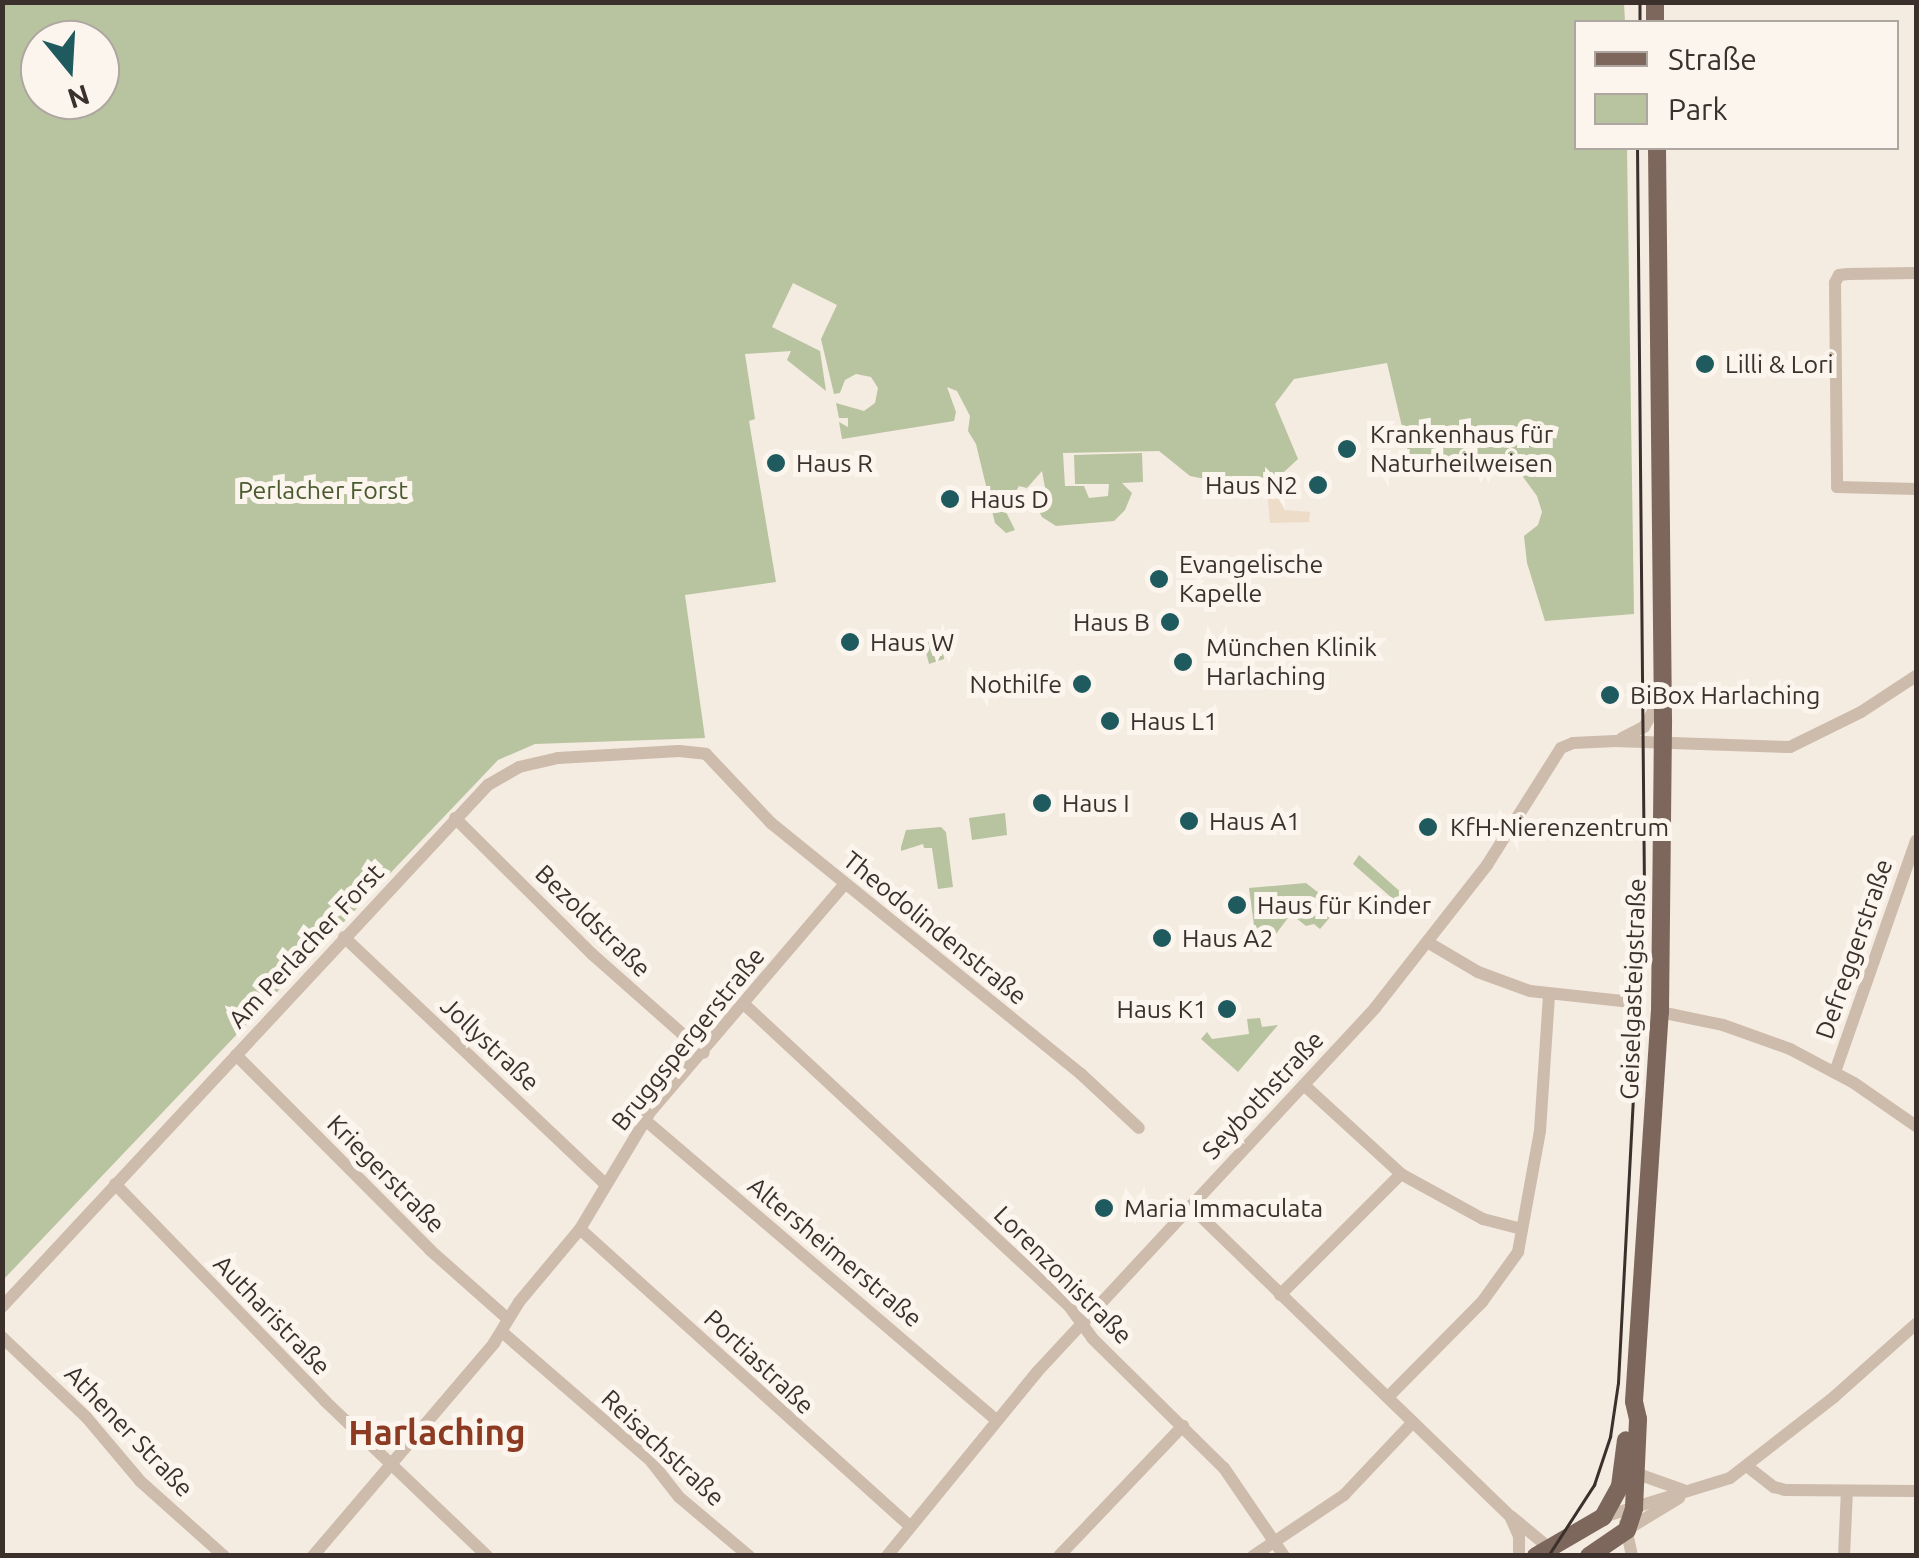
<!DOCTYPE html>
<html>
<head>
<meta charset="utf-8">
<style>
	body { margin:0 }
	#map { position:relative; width:1919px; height:1558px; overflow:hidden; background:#f4ebe1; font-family:Ubuntu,sans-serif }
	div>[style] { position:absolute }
	.green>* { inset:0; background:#b8c4a0 }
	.plaza>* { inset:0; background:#ecdcc8 }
	.minor>* { height:12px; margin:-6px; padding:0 6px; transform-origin:6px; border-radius:6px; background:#cdbbac }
	.major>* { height:18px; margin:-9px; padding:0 9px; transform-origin:9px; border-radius:9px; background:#7d675c }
	.tram>* { height:2.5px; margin:-1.25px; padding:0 1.25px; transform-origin:1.25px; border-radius:1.25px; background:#3b302b }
	.dots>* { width:28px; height:28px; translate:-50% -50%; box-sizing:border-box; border:5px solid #fbf5ee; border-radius:50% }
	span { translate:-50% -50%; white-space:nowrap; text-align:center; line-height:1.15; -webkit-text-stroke:10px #fbf5ee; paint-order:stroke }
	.poi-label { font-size:25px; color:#3b302b }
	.left { translate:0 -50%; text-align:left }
	.right { translate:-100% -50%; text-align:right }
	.park-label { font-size:25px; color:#4a5a2e }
	.street-label { font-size:25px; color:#3b302b }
	.district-label { font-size:35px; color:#8c3b22; font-weight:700 }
	.frame { position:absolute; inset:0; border:5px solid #3b302b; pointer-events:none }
	.legend { position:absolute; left:1574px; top:20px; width:325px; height:130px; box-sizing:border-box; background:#fbf5ee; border:2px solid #aea6a0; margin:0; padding:12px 18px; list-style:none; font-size:30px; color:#3b302b }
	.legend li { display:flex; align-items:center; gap:20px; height:50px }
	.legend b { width:50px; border:2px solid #aea6a0 }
	.north { position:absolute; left:20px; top:20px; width:100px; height:100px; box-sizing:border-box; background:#fbf5ee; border:2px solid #aea6a0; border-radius:50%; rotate:162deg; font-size:28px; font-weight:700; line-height:40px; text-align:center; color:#3b302b }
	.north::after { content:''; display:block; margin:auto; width:35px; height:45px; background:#1f5a5e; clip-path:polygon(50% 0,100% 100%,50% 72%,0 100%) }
</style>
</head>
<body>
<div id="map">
	<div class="green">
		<div style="clip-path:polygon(evenodd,3px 2px,1624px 3px,1625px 22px,1576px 22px,1576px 148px,1627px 148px,1634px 614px,1545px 621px,1527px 563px,1524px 536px,1538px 525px,1542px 512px,1537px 496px,1518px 470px,1489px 465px,1412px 469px,1387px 363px,1294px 379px,1275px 404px,1298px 459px,1271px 484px,1250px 488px,1190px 476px,1159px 451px,1063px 453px,1065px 486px,1084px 486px,1089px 498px,1108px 496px,1109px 484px,1075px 484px,1074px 455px,1142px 453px,1143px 482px,1122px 483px,1132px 493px,1125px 510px,1114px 521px,1056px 526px,1042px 517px,1036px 505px,1046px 493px,1042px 471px,1027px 488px,1019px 486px,1005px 510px,1015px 530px,1006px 533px,995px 523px,976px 444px,968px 431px,970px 416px,957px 391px,947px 387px,956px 412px,954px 421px,842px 439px,839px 422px,848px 427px,848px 418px,839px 418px,836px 403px,864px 411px,875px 403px,878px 388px,871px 377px,856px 374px,845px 380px,840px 393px,834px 394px,821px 339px,837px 305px,793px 283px,772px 327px,820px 351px,826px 391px,787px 360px,791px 351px,745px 354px,755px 419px,749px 421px,776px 582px,685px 595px,705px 738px,535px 744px,498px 760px,3px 1280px,3px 2px,40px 40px,100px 40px,100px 100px,40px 100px,40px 40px)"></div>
		<div style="clip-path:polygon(942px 634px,944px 659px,929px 664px,922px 636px)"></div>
		<div style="clip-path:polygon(1005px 813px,1007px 835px,972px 840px,969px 818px)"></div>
		<div style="clip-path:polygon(941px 827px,946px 832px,953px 887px,938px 889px,932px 848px,924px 848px,923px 844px,901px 851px,901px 847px,906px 830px)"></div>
		<div style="clip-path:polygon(1359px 855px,1422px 911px,1416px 919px,1353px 864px)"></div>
		<div style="clip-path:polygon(1306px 883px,1338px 908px,1320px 929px,1314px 924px,1306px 926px,1291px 914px,1263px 951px,1257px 947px,1249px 888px)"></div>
		<div style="clip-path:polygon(1260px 1018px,1262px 1027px,1278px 1025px,1238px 1072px,1201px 1039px,1207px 1032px,1212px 1039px,1249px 1034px,1247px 1019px)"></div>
	</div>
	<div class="plaza">
		<div style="clip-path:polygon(1283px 498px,1284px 510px,1310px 512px,1309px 522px,1270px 523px,1268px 499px)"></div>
	</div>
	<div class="minor">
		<div style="left:1916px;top:273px;width:68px;rotate:179.2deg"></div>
		<div style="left:1848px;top:274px;width:9px;rotate:174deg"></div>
		<div style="left:1839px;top:275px;width:9px;rotate:117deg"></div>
		<div style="left:1835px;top:283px;width:204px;rotate:89.4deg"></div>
		<div style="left:1837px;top:487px;width:79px;rotate:1.5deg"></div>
		<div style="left:1622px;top:738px;width:25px;rotate:-27deg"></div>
		<div style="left:1644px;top:727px;width:34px;rotate:-60deg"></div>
		<div style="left:455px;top:818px;width:193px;rotate:44.8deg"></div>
		<div style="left:592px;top:954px;width:149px;rotate:41.5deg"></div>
		<div style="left:344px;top:937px;width:359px;rotate:43.4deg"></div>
		<div style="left:1429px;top:943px;width:57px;rotate:30.6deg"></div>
		<div style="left:1478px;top:972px;width:55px;rotate:20.1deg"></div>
		<div style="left:1530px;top:991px;width:102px;rotate:6.2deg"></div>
		<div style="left:745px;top:1005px;width:442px;rotate:42.9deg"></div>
		<div style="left:1069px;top:1306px;width:39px;rotate:54deg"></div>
		<div style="left:1092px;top:1338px;width:185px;rotate:44.6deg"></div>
		<div style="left:1224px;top:1468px;width:107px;rotate:55.7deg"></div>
		<div style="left:1660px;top:1012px;width:64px;rotate:11.7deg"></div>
		<div style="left:1723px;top:1025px;width:71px;rotate:19.7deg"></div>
		<div style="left:1790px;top:1049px;width:72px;rotate:28deg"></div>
		<div style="left:1854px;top:1083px;width:75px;rotate:34.7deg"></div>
		<div style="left:236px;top:1055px;width:275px;rotate:45.1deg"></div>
		<div style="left:430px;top:1250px;width:104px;rotate:41.5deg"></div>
		<div style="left:1835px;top:1072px;width:245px;rotate:-70.7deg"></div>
		<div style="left:1304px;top:1085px;width:132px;rotate:42.5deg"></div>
		<div style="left:1401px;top:1174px;width:94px;rotate:28.8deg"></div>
		<div style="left:1483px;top:1219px;width:40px;rotate:14.4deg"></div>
		<div style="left:645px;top:1120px;width:460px;rotate:40.5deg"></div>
		<div style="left:115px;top:1184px;width:302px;rotate:45.9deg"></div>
		<div style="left:325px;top:1401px;width:224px;rotate:43.7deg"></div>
		<div style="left:1190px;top:1206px;width:446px;rotate:44.1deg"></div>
		<div style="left:1510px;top:1516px;width:22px;rotate:66deg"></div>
		<div style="left:1519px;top:1536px;width:20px;rotate:90deg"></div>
		<div style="left:580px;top:1229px;width:444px;rotate:42deg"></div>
		<div style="left:1280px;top:1295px;width:171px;rotate:-45deg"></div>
		<div style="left:2px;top:1307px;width:713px;rotate:-47.05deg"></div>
		<div style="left:488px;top:785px;width:36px;rotate:-30deg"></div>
		<div style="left:519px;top:767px;width:40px;rotate:-13deg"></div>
		<div style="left:558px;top:758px;width:121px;rotate:-3.3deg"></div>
		<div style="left:679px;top:751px;width:27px;rotate:6deg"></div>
		<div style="left:706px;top:754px;width:95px;rotate:46.7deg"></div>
		<div style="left:771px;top:823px;width:399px;rotate:39deg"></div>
		<div style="left:1081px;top:1074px;width:79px;rotate:43deg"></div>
		<div style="left:502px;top:1332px;width:196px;rotate:40.9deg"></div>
		<div style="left:650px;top:1460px;width:47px;rotate:51.9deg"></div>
		<div style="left:679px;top:1497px;width:92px;rotate:40.1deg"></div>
		<div style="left:2px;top:1337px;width:117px;rotate:43.6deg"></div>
		<div style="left:87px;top:1418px;width:82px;rotate:49.9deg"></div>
		<div style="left:140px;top:1481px;width:113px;rotate:41.8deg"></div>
		<div style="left:1388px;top:1397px;width:134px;rotate:-45.3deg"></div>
		<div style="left:1482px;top:1302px;width:62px;rotate:-54.2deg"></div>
		<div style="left:1518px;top:1252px;width:123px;rotate:-79.7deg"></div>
		<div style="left:1540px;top:1131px;width:136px;rotate:-86.2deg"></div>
		<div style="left:1748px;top:1467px;width:33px;rotate:38deg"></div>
		<div style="left:1774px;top:1487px;width:11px;rotate:15deg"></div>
		<div style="left:1785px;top:1490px;width:131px;rotate:0.4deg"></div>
		<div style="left:1635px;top:1473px;width:51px;rotate:19.5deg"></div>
		<div style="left:1512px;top:1517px;width:47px;rotate:39.8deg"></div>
		<div style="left:1603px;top:1517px;width:133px;rotate:-17.1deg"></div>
		<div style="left:1730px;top:1478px;width:132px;rotate:-37.9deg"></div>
		<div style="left:1834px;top:1397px;width:110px;rotate:-41.7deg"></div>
		<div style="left:1625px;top:1523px;width:34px;rotate:78deg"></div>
		<div style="left:1628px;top:1529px;width:60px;rotate:-31.3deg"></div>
		<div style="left:313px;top:1556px;width:280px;rotate:-49.6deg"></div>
		<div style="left:494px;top:1343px;width:48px;rotate:-58.6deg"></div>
		<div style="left:519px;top:1302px;width:95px;rotate:-50.1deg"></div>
		<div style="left:580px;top:1229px;width:136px;rotate:-59.1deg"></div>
		<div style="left:650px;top:1112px;width:300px;rotate:-49.5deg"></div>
		<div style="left:887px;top:1556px;width:237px;rotate:-50.8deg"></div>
		<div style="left:1037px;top:1372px;width:497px;rotate:-47.1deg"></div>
		<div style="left:1375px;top:1008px;width:182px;rotate:-51.9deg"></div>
		<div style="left:1487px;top:865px;width:138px;rotate:-57.7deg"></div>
		<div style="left:1561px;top:748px;width:13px;rotate:-23deg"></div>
		<div style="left:1573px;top:743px;width:42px;rotate:-2.7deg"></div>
		<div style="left:1615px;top:741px;width:175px;rotate:2deg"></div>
		<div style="left:1790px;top:747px;width:79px;rotate:-26.2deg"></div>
		<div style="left:1861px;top:712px;width:66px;rotate:-33.2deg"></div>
		<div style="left:1059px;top:1556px;width:180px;rotate:-46.4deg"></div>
		<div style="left:1253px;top:1556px;width:110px;rotate:-33.8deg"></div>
		<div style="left:1344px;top:1495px;width:100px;rotate:-46.6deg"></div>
		<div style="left:1844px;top:1556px;width:65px;rotate:-87.4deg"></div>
	</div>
	<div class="major">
		<div style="left:1655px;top:2px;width:20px;rotate:90deg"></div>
		<div style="left:1536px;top:1556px;width:78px;rotate:-30.2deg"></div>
		<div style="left:1603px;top:1517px;width:35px;rotate:-61deg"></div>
		<div style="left:1620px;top:1486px;width:46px;rotate:-82.6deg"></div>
		<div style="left:1589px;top:1556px;width:46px;rotate:-34.4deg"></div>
		<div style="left:1627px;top:1530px;width:23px;rotate:-72deg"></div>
		<div style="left:1634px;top:1508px;width:89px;rotate:-87.4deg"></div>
		<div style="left:1638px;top:1419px;width:18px;rotate:-103deg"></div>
		<div style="left:1634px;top:1401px;width:390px;rotate:-86.2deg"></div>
		<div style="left:1660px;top:1012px;width:292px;rotate:-89.4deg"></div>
		<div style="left:1663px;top:720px;width:572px;rotate:-90.6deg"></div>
	</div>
	<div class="tram">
		<div style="left:1640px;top:2px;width:20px;rotate:90deg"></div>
		<div style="left:1548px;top:1556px;width:85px;rotate:-57.1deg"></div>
		<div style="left:1594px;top:1485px;width:51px;rotate:-71.6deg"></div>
		<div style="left:1610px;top:1437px;width:55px;rotate:-81.6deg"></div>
		<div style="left:1618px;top:1383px;width:495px;rotate:-87deg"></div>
		<div style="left:1644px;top:889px;width:741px;rotate:-90.54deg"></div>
	</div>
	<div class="dots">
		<div style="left:1705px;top:364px;background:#1f5a5e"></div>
		<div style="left:1347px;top:449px;background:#1f5a5e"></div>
		<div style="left:776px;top:463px;background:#1f5a5e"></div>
		<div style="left:1318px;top:485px;background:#1f5a5e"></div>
		<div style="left:950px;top:499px;background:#1f5a5e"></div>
		<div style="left:1159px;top:579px;background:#1f5a5e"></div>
		<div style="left:1170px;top:622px;background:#1f5a5e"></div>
		<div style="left:850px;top:642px;background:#1f5a5e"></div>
		<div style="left:1183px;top:662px;background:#1f5a5e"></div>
		<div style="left:1082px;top:684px;background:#1f5a5e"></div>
		<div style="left:1610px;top:695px;background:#1f5a5e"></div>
		<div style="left:1110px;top:721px;background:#1f5a5e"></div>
		<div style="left:1042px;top:803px;background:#1f5a5e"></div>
		<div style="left:1189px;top:821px;background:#1f5a5e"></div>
		<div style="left:1428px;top:827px;background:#1f5a5e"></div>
		<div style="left:1237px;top:905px;background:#1f5a5e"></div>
		<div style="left:1162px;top:938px;background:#1f5a5e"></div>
		<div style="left:1227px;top:1009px;background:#1f5a5e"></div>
		<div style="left:1104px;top:1208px;background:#1f5a5e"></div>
	</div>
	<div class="poi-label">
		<span class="left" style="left:1725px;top:364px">Lilli &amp; Lori</span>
		<span class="left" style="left:1370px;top:449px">Krankenhaus für<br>Naturheilweisen</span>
		<span class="left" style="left:796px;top:463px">Haus R</span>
		<span class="right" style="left:1298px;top:485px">Haus N2</span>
		<span class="left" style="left:970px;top:499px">Haus D</span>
		<span class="left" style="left:1179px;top:579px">Evangelische<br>Kapelle</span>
		<span class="right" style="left:1150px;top:622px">Haus B</span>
		<span class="left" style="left:870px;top:642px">Haus W</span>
		<span class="left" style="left:1206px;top:662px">München Klinik<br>Harlaching</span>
		<span class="right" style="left:1062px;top:684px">Nothilfe</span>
		<span class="left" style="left:1630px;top:695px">BiBox Harlaching</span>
		<span class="left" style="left:1130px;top:721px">Haus L1</span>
		<span class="left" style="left:1062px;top:803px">Haus I</span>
		<span class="left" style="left:1209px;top:821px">Haus A1</span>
		<span class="left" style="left:1450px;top:827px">KfH-Nierenzentrum</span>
		<span class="left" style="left:1257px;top:905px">Haus für Kinder</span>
		<span class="left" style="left:1182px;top:938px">Haus A2</span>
		<span class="right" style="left:1207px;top:1009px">Haus K1</span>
		<span class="left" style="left:1124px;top:1208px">Maria Immaculata</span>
	</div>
	<div class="park-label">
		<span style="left:323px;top:490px">Perlacher Forst</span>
	</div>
	<div class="street-label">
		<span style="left:593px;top:921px;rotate:44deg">Bezoldstraße</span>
		<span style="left:935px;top:928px;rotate:39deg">Theodolindenstraße</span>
		<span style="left:306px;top:946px;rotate:-47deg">Am Perlacher Forst</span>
		<span style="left:1854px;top:949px;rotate:-71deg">Defreggerstraße</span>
		<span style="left:1633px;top:989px;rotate:-88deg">Geiselgasteigstraße</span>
		<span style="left:688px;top:1039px;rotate:-51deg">Bruggspergerstraße</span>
		<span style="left:490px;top:1044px;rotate:43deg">Jollystraße</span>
		<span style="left:1263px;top:1095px;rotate:-47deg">Seybothstraße</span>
		<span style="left:386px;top:1174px;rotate:45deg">Kriegerstraße</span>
		<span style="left:835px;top:1252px;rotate:40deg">Altersheimerstraße</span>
		<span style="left:1063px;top:1275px;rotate:45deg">Lorenzonistraße</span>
		<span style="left:272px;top:1315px;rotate:46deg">Autharistraße</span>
		<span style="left:759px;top:1362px;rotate:43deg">Portiastraße</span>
		<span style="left:129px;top:1431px;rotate:46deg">Athener Straße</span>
		<span style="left:663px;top:1448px;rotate:43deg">Reisachstraße</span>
	</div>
	<div class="district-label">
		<span style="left:437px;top:1432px">Harlaching</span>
	</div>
	<div class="frame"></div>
	<ul class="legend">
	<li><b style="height:12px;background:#7d675c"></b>Straße</li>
	<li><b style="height:28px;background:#b8c4a0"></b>Park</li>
	</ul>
	<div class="north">N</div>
</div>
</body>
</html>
